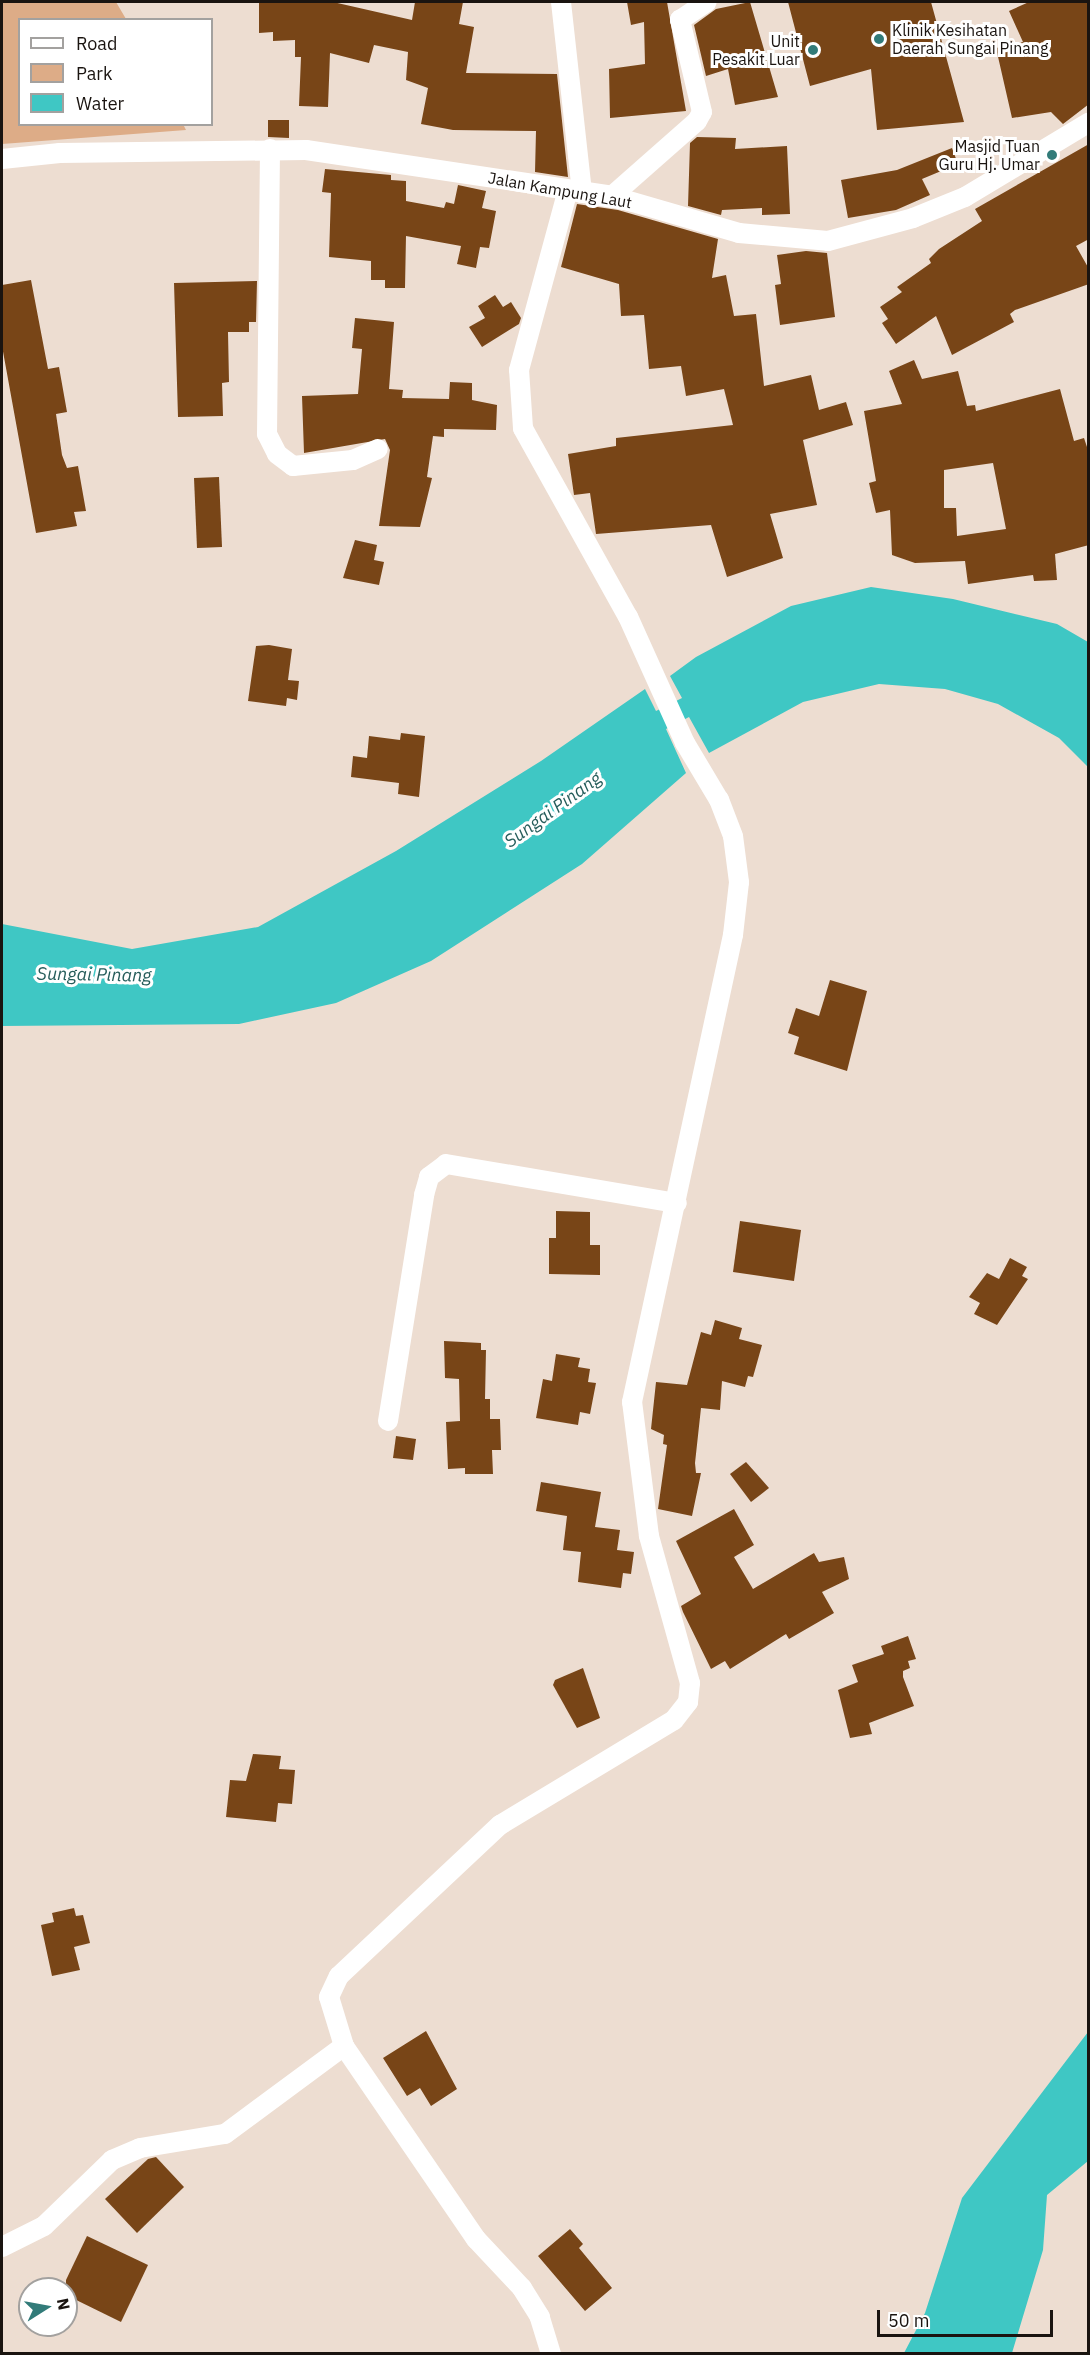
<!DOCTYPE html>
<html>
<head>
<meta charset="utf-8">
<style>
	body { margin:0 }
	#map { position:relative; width:1090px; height:2355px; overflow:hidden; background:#edddd1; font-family:"IBM Plex Sans",sans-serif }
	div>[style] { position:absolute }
	.green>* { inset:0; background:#ddac87 }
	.water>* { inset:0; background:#3fc7c4 }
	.building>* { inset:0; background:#784517 }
	.street>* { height:20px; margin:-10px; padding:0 10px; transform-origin:10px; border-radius:10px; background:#fff }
	.dots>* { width:16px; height:16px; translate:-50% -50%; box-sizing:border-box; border:3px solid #fff; border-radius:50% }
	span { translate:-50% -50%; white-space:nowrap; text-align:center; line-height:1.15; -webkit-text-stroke:6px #fff; paint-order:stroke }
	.poi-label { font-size:16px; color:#1a1410 }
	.left { translate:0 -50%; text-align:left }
	.right { translate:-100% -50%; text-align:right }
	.street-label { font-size:16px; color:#1a1410 }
	.water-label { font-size:18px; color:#265d5b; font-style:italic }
	.frame { position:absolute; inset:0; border:3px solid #1a1410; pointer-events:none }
	.legend { position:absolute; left:18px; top:18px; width:195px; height:108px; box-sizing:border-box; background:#fff; border:2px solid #a3a19f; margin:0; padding:8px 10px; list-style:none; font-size:18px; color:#1a1410 }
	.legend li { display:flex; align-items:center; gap:12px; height:30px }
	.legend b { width:30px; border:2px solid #a3a19f }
	.north { position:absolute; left:18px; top:2277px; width:60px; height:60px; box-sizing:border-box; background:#fff; border:2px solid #a3a19f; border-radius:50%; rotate:79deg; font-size:16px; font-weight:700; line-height:24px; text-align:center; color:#1a1410 }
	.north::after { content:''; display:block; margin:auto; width:21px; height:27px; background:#327b79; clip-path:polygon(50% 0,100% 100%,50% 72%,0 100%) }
	.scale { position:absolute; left:877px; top:2310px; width:176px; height:27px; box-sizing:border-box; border:3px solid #1a1410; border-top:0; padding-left:8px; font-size:18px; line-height:21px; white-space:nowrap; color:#1a1410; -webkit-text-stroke:4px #fff; paint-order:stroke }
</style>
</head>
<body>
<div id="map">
	<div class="green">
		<div style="clip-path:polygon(2px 2px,116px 2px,126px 19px,20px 20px,20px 124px,183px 124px,186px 130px,2px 144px)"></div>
	</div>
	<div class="water">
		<div style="clip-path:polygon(871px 587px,953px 599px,1057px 624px,1088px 642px,1088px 767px,1059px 738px,998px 704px,945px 689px,879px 684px,803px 702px,709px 753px,689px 717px,666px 729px,686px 773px,582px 864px,431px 961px,336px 1003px,239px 1024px,2px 1026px,2px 924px,132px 949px,258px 927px,396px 851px,541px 761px,645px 689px,656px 711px,682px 698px,670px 676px,696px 657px,791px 606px)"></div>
		<div style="clip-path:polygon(1088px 2032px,1088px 2161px,1047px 2195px,1043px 2250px,1012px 2353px,904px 2353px,925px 2313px,962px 2198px)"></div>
	</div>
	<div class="building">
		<div style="clip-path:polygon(259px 2px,333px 2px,412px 20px,415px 2px,463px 2px,459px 24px,474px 27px,466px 73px,557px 74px,568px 177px,535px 172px,536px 131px,453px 130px,421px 124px,428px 88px,406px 80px,408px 52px,374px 45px,369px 63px,330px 53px,328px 107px,299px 106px,301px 57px,295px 57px,295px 40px,273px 41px,273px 32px,259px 33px)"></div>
		<div style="clip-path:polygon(627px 2px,667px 2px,686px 111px,610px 118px,609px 69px,645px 64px,644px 22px,631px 25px)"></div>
		<div style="clip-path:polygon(750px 2px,778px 97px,735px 105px,728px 69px,706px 76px,694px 25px,716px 9px)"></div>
		<div style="clip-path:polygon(788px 2px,931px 2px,964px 122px,877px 130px,871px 69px,810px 86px)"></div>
		<div style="clip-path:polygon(1029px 2px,1089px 2px,1089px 104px,1063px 124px,1051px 112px,1012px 118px,996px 48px,1023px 42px,1009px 11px)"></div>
		<div style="clip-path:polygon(268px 120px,289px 120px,289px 138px,268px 137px)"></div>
		<div style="clip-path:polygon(697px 137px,736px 138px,735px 149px,787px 146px,790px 214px,762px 215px,762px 208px,722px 210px,721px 215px,688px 206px,690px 143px)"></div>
		<div style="clip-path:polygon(1089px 144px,1089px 239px,1076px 246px,1089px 269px,1089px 284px,1015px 310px,1010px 314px,1014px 322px,952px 355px,936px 316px,896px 344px,882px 323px,888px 319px,880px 307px,902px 292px,897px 287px,931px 263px,929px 259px,939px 249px,982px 221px,975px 209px)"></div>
		<div style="clip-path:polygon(952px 148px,958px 164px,922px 179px,930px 195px,896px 210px,848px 218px,841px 180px,897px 170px)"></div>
		<div style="clip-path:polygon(325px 169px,391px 175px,391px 180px,406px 181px,406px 201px,444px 208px,446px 202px,454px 204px,458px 185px,486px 191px,482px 208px,496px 211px,489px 248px,480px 247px,476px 268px,457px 264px,461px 246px,406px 236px,405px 288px,385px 288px,385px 280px,371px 280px,371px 261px,329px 257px,331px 193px,322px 192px)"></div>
		<div style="clip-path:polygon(577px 204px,618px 210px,718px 239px,712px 278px,726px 275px,734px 316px,756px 314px,764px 386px,811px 375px,819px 410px,846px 402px,853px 425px,803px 440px,817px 505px,770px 514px,783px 558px,727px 577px,711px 525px,596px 534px,590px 493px,574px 495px,568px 454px,616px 446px,616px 438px,733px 425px,724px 389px,686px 396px,681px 366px,649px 369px,644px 315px,621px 316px,619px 284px,561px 267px)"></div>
		<div style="clip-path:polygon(806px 251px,827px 253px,835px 317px,780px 325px,775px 285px,781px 284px,777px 255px)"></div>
		<div style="clip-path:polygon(31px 280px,48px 369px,59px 367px,67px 412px,56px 414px,62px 455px,67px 468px,78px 466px,86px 511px,74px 512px,77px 526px,36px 533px,2px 346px,2px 285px)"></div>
		<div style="clip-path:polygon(257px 281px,256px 322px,249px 322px,249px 332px,228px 332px,229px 382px,222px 383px,223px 416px,178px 417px,174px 283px)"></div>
		<div style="clip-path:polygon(495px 295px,503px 307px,511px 302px,521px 318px,519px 324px,482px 347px,469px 327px,485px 318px,478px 306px)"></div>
		<div style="clip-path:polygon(355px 318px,394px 322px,389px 389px,403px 390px,402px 398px,449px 399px,450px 382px,472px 383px,472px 400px,497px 405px,496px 430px,444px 429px,444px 437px,433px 436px,427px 477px,432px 478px,420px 527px,379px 526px,390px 450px,385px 439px,304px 453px,302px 396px,358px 394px,362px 349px,352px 348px)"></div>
		<div style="clip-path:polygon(evenodd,914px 360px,922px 379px,958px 371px,967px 406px,975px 405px,976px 411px,1060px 389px,1074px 441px,1084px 438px,1089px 453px,1089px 545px,1055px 554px,1057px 580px,1034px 581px,1033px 575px,968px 584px,965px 561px,915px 563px,892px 555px,890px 510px,876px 513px,869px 483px,876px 481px,864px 411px,902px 404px,889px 371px,914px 360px,993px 463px,1006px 529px,957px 536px,956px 508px,944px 508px,944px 470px,993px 463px)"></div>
		<div style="clip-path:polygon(219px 477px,222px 547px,197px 548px,194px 478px)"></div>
		<div style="clip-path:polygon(355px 540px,377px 545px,374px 560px,384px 562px,379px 585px,343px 578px)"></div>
		<div style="clip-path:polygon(269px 645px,292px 649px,288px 680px,299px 681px,297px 700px,287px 698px,286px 706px,248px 701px,256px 646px)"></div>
		<div style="clip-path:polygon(401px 733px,425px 736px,419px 797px,398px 794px,399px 783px,351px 777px,353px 756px,367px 758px,369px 736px,400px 740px)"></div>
		<div style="clip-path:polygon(830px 980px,867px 991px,847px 1071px,794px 1054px,799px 1037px,788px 1033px,796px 1008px,819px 1016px)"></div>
		<div style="clip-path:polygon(556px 1211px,590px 1212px,590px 1245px,600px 1245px,600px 1275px,549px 1274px,549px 1238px,556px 1238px)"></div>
		<div style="clip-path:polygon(740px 1221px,801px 1230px,794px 1281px,733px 1272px)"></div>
		<div style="clip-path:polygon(1010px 1258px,1027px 1267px,1022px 1276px,1028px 1279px,997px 1325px,974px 1314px,980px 1303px,969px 1297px,987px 1273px,999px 1279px)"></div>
		<div style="clip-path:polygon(715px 1320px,742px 1328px,739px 1339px,762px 1345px,753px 1377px,748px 1376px,745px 1387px,722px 1381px,720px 1410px,701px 1408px,695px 1463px,696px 1473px,701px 1473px,692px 1516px,658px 1509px,667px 1445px,663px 1444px,664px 1435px,651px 1429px,656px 1382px,687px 1385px,701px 1332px,711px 1335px)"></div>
		<div style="clip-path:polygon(444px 1341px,481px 1343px,481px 1350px,486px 1350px,485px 1399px,490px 1399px,490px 1419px,500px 1419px,501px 1450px,492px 1450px,493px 1474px,465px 1474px,465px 1468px,448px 1469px,446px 1422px,460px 1421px,459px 1379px,445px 1378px)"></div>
		<div style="clip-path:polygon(556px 1354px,580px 1358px,578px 1367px,590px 1369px,588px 1382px,596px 1383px,590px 1414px,580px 1412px,578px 1425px,536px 1418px,543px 1379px,552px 1381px)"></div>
		<div style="clip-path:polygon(396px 1436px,416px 1439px,413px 1460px,393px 1458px)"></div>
		<div style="clip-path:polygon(746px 1462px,769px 1488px,751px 1502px,730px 1474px)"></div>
		<div style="clip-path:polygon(541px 1482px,601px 1492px,595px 1527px,620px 1530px,617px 1550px,634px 1552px,631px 1574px,623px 1573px,621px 1588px,578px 1582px,581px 1552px,563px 1550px,567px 1516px,536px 1511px)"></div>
		<div style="clip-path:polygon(734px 1509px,754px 1545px,734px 1557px,753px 1589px,814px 1553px,819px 1562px,844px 1557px,849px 1579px,822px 1592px,834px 1613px,789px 1639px,786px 1634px,730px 1669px,725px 1661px,711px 1669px,683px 1612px,681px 1606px,701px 1594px,676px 1541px)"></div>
		<div style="clip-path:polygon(908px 1636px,916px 1659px,908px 1661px,910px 1668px,903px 1671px,903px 1677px,914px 1706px,869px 1723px,872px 1734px,850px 1738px,838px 1690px,858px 1682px,852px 1665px,884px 1654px,881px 1646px)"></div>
		<div style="clip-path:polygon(583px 1668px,600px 1718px,577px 1728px,553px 1685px,555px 1680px)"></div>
		<div style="clip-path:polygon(253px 1754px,281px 1756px,279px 1769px,295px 1770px,292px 1804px,278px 1803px,276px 1822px,226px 1817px,230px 1780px,246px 1781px)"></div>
		<div style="clip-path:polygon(74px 1908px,76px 1916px,83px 1915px,90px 1943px,74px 1947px,80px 1970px,52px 1976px,41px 1925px,54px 1922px,52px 1913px)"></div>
		<div style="clip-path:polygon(426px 2031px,457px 2089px,431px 2106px,420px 2088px,407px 2096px,383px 2058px)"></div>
		<div style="clip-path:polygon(156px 2157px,184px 2187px,137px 2233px,105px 2199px,148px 2159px)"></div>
		<div style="clip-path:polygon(570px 2229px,583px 2244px,579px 2248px,612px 2288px,585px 2311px,538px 2256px)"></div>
		<div style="clip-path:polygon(87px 2236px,148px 2265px,121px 2322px,66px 2295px,66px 2280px)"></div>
	</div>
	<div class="street">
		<div style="left:561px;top:2px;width:192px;rotate:83.7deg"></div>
		<div style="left:270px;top:149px;width:285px;rotate:90.6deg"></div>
		<div style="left:267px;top:434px;width:22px;rotate:63deg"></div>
		<div style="left:277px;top:454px;width:20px;rotate:37deg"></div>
		<div style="left:293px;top:466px;width:60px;rotate:-5.7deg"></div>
		<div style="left:353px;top:460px;width:27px;rotate:-24deg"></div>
		<div style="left:2px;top:159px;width:58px;rotate:-5.9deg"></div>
		<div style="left:60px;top:153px;width:246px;rotate:-0.7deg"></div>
		<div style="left:306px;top:150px;width:309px;rotate:8.5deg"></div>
		<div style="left:612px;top:196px;width:132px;rotate:16.2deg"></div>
		<div style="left:739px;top:233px;width:89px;rotate:5.1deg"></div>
		<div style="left:828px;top:241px;width:88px;rotate:-15.1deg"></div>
		<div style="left:913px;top:218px;width:56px;rotate:-22deg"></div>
		<div style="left:965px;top:197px;width:144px;rotate:-31deg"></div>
		<div style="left:612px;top:196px;width:113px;rotate:-41.4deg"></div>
		<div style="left:697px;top:121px;width:10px;rotate:-61deg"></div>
		<div style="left:702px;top:112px;width:95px;rotate:-103.4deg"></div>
		<div style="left:680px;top:20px;width:32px;rotate:-34deg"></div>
		<div style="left:388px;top:1421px;width:229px;rotate:-80.9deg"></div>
		<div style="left:424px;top:1195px;width:19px;rotate:-74deg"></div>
		<div style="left:429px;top:1177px;width:21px;rotate:-37deg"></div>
		<div style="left:446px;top:1164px;width:234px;rotate:9.6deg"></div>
		<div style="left:2px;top:2247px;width:47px;rotate:-26.6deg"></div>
		<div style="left:44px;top:2226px;width:95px;rotate:-44.1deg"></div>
		<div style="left:112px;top:2160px;width:30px;rotate:-23deg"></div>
		<div style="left:140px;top:2148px;width:86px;rotate:-9.4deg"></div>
		<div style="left:225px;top:2134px;width:148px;rotate:-36.5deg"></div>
		<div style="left:551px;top:2354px;width:39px;rotate:-107deg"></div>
		<div style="left:540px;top:2317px;width:34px;rotate:-122deg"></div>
		<div style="left:522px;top:2288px;width:67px;rotate:-133.2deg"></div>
		<div style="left:476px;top:2239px;width:234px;rotate:-124.4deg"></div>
		<div style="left:344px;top:2046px;width:51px;rotate:-107deg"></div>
		<div style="left:329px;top:1997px;width:23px;rotate:-65deg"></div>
		<div style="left:339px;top:1976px;width:221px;rotate:-43.2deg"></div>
		<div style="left:500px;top:1825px;width:203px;rotate:-31.1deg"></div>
		<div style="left:674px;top:1720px;width:23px;rotate:-52deg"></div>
		<div style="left:688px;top:1702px;width:19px;rotate:-84deg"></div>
		<div style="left:690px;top:1683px;width:153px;rotate:-105.6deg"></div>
		<div style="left:649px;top:1536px;width:135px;rotate:-97.2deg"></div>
		<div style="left:632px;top:1402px;width:478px;rotate:-77.8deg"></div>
		<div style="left:733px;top:935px;width:53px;rotate:-83.5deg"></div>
		<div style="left:739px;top:882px;width:46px;rotate:-97.4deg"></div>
		<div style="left:733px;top:836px;width:39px;rotate:-111deg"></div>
		<div style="left:719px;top:800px;width:66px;rotate:-120.8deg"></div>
		<div style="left:685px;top:743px;width:138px;rotate:-114.3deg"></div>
		<div style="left:628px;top:617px;width:216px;rotate:-119.1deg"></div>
		<div style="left:523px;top:428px;width:58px;rotate:-93.9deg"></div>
		<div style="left:519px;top:370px;width:187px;rotate:-74.8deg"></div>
	</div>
	<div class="dots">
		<div style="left:879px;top:39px;background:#327b79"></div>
		<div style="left:813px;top:50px;background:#327b79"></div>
		<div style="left:1052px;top:155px;background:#327b79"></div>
	</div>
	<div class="poi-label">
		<span class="left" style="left:892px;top:39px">Klinik Kesihatan<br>Daerah Sungai Pinang</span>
		<span class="right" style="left:800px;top:50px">Unit<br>Pesakit Luar</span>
		<span class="right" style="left:1040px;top:155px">Masjid Tuan<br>Guru Hj. Umar</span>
	</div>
	<div class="street-label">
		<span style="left:560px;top:190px;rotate:10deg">Jalan Kampung Laut</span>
	</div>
	<div class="water-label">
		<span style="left:553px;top:810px;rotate:-36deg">Sungai Pinang</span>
		<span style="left:94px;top:975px;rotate:1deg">Sungai Pinang</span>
	</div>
	<div class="frame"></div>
	<ul class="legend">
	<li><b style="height:8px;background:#fff"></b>Road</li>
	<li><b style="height:16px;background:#ddac87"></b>Park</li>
	<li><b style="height:16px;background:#3fc7c4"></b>Water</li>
	</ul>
	<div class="north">N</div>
	<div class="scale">50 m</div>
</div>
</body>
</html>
